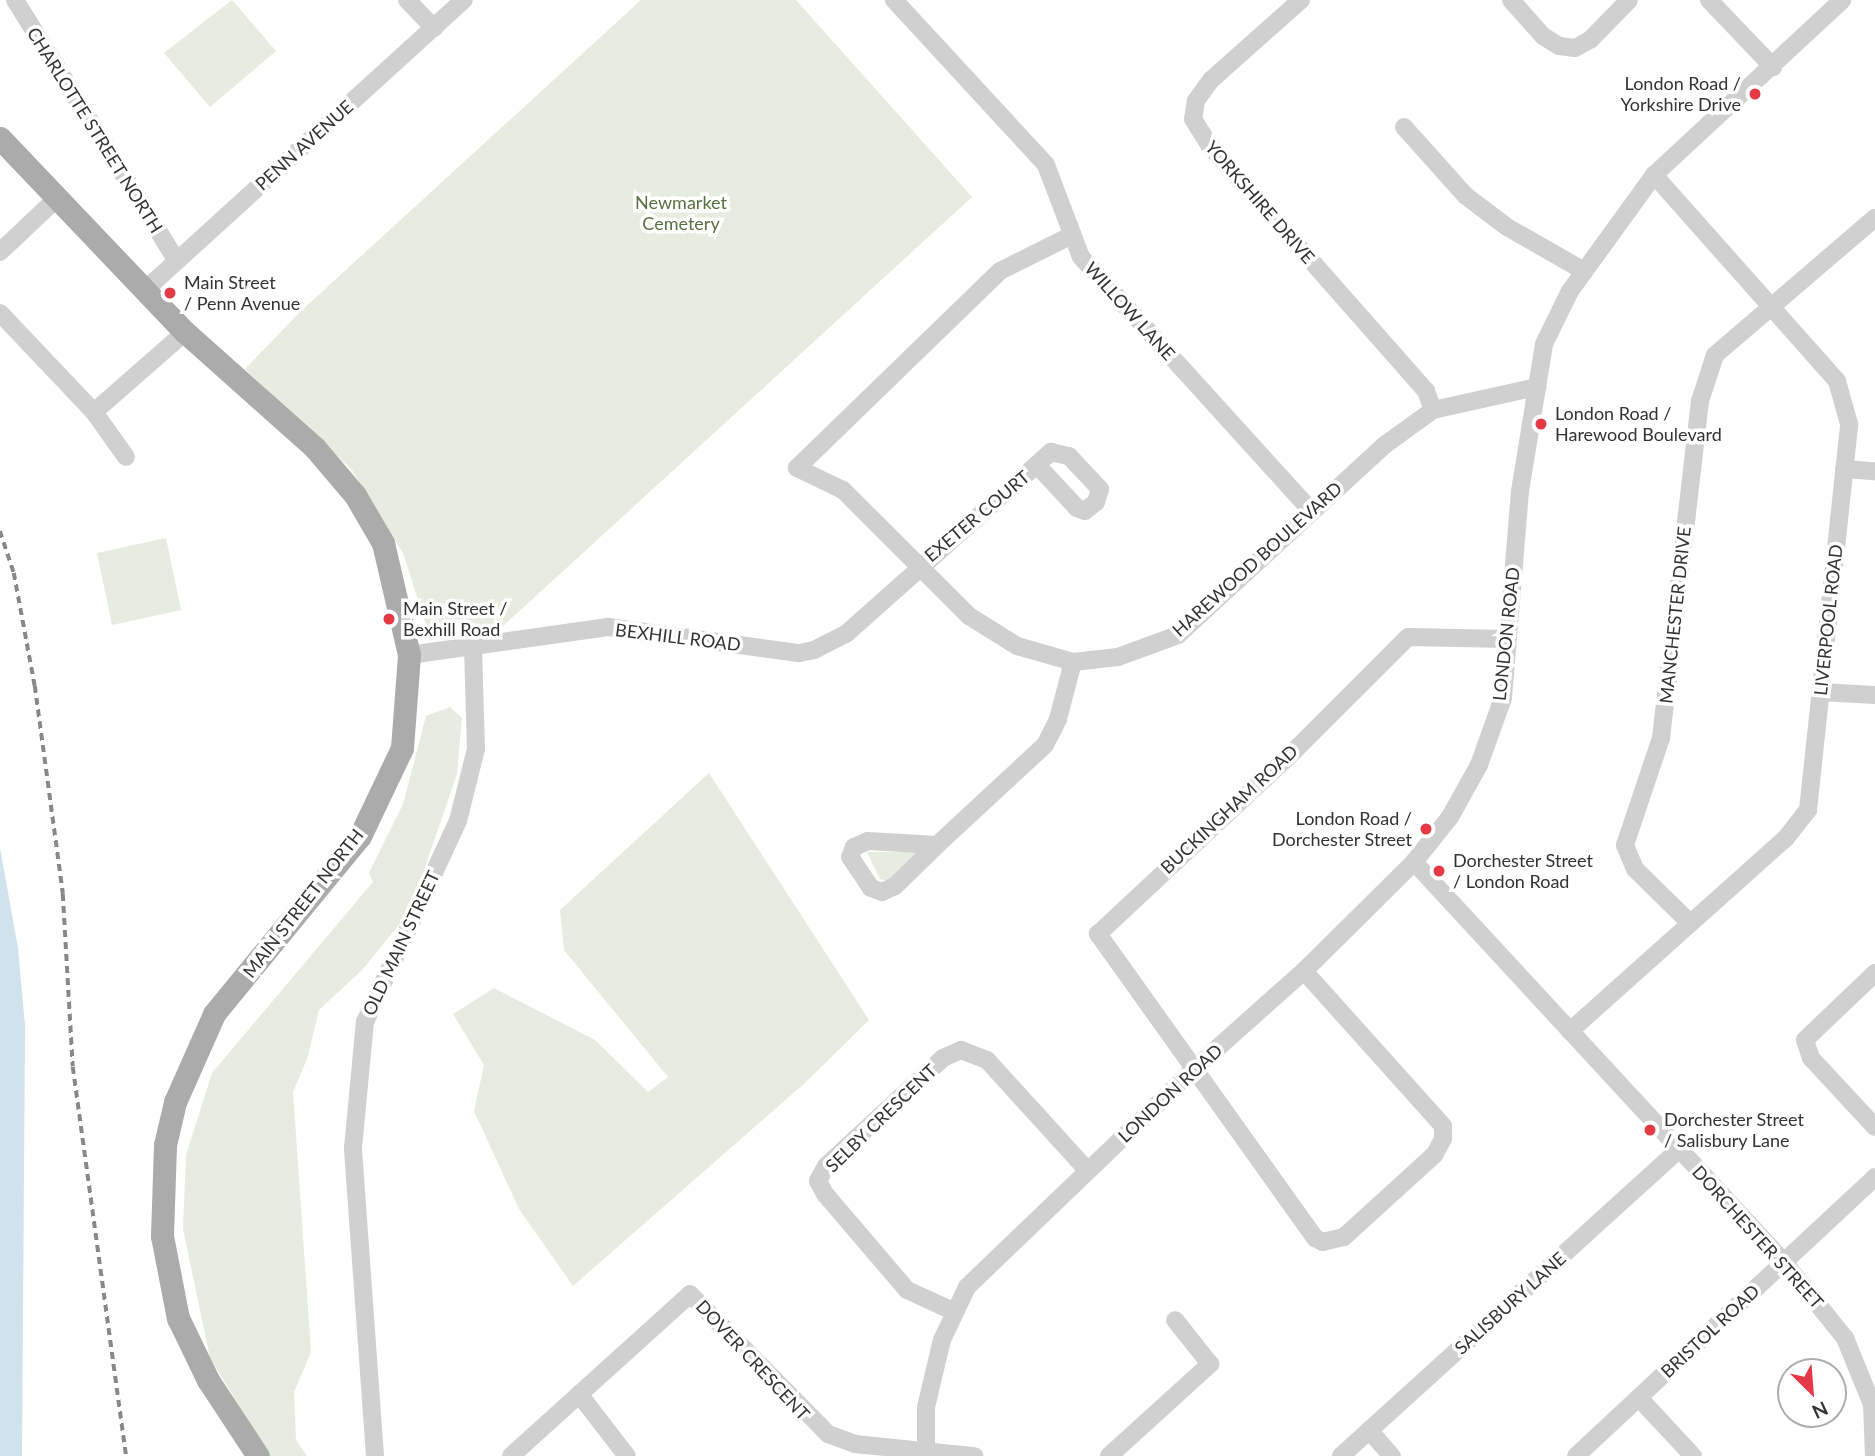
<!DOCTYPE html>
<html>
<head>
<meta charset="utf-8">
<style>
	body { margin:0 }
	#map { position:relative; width:1875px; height:1456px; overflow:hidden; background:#fff; font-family:Lato,sans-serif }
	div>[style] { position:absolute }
	.green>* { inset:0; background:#e6ecdf }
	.water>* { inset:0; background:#cfe2ee }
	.minor>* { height:18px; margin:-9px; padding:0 9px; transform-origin:9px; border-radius:9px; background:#d0d0d0 }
	.major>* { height:23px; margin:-11.5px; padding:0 11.5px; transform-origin:11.5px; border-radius:11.5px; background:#ababab }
	.rail>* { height:3.5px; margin-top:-1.75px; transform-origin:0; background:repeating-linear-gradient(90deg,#888 0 7px,transparent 0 12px) }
	.dots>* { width:19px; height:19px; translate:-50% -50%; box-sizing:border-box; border:4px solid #fff; border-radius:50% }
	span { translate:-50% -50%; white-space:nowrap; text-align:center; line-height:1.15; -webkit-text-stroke:7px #fff; paint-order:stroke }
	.poi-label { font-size:18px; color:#333 }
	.right { translate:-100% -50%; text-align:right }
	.left { translate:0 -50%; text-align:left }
	.street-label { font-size:18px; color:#333 }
	.park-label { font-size:18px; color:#56703f }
	.north { position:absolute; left:1777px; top:1358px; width:70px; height:70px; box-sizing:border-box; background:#fff; border:2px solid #adadad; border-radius:50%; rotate:155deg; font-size:19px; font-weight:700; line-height:28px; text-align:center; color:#333 }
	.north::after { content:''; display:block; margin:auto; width:24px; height:32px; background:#e63946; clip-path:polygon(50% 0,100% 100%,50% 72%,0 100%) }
</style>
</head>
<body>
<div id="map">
	<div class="green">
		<div style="clip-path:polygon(232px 0,276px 51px,210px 107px,164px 53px)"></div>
		<div style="clip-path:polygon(641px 0,796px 0,972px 197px,502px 627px,433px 634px,427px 628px,403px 553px,352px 470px,245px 369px,301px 311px)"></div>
		<div style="clip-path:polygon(166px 538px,181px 610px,112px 625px,97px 553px)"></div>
		<div style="clip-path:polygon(450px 707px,462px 718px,457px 774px,410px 911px,363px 969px,319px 1010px,307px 1059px,293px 1092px,311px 1352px,294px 1392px,296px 1440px,307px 1456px,270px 1456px,210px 1358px,183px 1229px,186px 1155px,212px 1073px,373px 882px,369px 873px,403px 804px,426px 716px)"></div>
		<div style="clip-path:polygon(709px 773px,869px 1020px,806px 1082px,573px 1286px,519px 1209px,474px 1111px,484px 1065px,453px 1014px,494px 988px,595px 1040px,648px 1092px,668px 1077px,564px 950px,560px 910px)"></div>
		<div style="clip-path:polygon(867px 852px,917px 852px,918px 855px,888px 881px,880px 879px)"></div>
	</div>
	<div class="water">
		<div style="clip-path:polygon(0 848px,18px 948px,25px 1026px,22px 1456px,0 1456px)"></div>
	</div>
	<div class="minor">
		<div style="left:15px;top:0;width:306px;rotate:58.2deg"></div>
		<div style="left:407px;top:0;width:39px;rotate:46deg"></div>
		<div style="left:894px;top:0;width:224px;rotate:47.3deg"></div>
		<div style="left:1046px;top:165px;width:98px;rotate:69.2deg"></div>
		<div style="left:1081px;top:257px;width:343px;rotate:47.8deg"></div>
		<div style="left:1301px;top:0;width:120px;rotate:138.4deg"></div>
		<div style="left:1211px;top:80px;width:26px;rotate:126deg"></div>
		<div style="left:1196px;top:101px;width:18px;rotate:99deg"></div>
		<div style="left:1193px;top:119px;width:32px;rotate:58deg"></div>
		<div style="left:1210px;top:146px;width:327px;rotate:48.6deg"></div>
		<div style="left:1426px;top:391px;width:20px;rotate:70deg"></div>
		<div style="left:1511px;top:0;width:48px;rotate:48.4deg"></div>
		<div style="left:1543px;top:36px;width:19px;rotate:32deg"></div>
		<div style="left:1559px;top:46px;width:16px;rotate:7deg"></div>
		<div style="left:1575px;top:48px;width:18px;rotate:-29deg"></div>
		<div style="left:1591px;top:39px;width:54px;rotate:-45.7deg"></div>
		<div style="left:1709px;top:0;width:93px;rotate:46.3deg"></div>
		<div style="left:1404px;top:127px;width:93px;rotate:48.1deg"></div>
		<div style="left:1466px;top:196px;width:51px;rotate:37.1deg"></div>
		<div style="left:1507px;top:227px;width:89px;rotate:29.7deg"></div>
		<div style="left:1072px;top:235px;width:80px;rotate:153.4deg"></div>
		<div style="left:1000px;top:271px;width:283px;rotate:135.9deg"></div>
		<div style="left:797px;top:468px;width:51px;rotate:25.6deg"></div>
		<div style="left:843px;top:490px;width:178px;rotate:45deg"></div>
		<div style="left:969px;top:616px;width:57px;rotate:32deg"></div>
		<div style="left:1017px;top:646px;width:58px;rotate:15.9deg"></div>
		<div style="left:1073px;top:662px;width:45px;rotate:-6.3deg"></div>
		<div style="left:1118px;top:657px;width:64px;rotate:-20.1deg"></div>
		<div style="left:1178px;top:635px;width:282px;rotate:-42.6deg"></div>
		<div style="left:1386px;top:444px;width:58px;rotate:-35.9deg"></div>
		<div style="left:1433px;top:410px;width:107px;rotate:-12.5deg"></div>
		<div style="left:0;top:252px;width:77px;rotate:-43.4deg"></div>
		<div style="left:145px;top:290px;width:431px;rotate:-42.3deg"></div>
		<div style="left:0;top:313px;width:137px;rotate:46.5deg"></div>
		<div style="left:94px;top:412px;width:55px;rotate:54.6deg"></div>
		<div style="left:94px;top:412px;width:121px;rotate:-41.3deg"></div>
		<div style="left:1844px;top:469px;width:31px;rotate:4deg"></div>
		<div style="left:409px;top:655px;width:201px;rotate:-8deg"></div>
		<div style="left:608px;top:627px;width:193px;rotate:7.8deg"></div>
		<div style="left:799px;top:653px;width:15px;rotate:-11deg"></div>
		<div style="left:814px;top:650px;width:37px;rotate:-27deg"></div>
		<div style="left:847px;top:633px;width:273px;rotate:-41.6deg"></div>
		<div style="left:1051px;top:452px;width:18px;rotate:13deg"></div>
		<div style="left:1069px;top:456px;width:45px;rotate:46.8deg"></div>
		<div style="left:1100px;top:489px;width:14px;rotate:107deg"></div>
		<div style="left:1096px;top:502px;width:14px;rotate:141deg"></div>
		<div style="left:1085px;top:511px;width:9px;rotate:-159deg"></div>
		<div style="left:1077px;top:508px;width:59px;rotate:-132.9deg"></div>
		<div style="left:1821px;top:692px;width:54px;rotate:3.2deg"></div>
		<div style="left:937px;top:845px;width:59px;rotate:135.7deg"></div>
		<div style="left:895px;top:886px;width:14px;rotate:155deg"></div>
		<div style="left:882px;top:892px;width:12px;rotate:-160deg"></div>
		<div style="left:871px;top:888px;width:37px;rotate:-124deg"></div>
		<div style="left:850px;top:857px;width:11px;rotate:-68deg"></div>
		<div style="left:854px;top:847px;width:15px;rotate:-23deg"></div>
		<div style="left:868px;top:841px;width:69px;rotate:3.3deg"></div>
		<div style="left:937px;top:845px;width:147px;rotate:-42.8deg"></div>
		<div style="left:1045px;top:745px;width:29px;rotate:-63deg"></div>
		<div style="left:1058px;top:719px;width:59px;rotate:-75.3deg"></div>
		<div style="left:1414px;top:862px;width:543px;rotate:47.24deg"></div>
		<div style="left:1783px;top:1261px;width:99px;rotate:51.2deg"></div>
		<div style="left:1845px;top:1338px;width:71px;rotate:67.8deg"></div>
		<div style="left:1872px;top:1404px;width:52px;rotate:87.8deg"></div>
		<div style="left:1688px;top:921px;width:74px;rotate:-135.5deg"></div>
		<div style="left:1635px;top:869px;width:26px;rotate:-113deg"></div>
		<div style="left:1625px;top:845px;width:113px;rotate:-71.4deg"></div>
		<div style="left:1661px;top:738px;width:339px;rotate:-83.4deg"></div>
		<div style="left:1700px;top:401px;width:48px;rotate:-71.9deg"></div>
		<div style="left:1715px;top:355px;width:211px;rotate:-40.6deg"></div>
		<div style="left:1304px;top:971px;width:208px;rotate:48.1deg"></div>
		<div style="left:1443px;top:1126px;width:13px;rotate:90deg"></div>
		<div style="left:1443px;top:1139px;width:18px;rotate:119deg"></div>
		<div style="left:1434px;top:1155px;width:122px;rotate:137.7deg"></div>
		<div style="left:1344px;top:1237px;width:22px;rotate:167deg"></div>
		<div style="left:1323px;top:1242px;width:9px;rotate:-153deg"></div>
		<div style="left:1315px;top:1238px;width:374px;rotate:-125.5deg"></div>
		<div style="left:1098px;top:934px;width:258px;rotate:-43deg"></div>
		<div style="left:1287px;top:758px;width:171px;rotate:-45deg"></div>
		<div style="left:1408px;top:637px;width:99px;rotate:1.2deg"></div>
		<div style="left:1875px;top:973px;width:97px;rotate:136.3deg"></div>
		<div style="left:1805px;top:1040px;width:19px;rotate:72deg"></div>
		<div style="left:1811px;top:1058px;width:94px;rotate:47.2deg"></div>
		<div style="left:1570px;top:1031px;width:290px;rotate:-41.8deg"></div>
		<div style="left:1786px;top:838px;width:36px;rotate:-52deg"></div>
		<div style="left:1808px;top:810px;width:388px;rotate:-83.9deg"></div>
		<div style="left:1849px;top:424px;width:45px;rotate:-105.6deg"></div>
		<div style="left:1837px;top:381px;width:276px;rotate:-131.6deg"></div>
		<div style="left:955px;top:1312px;width:53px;rotate:-155.4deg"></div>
		<div style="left:907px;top:1290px;width:126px;rotate:-130.5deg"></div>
		<div style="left:825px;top:1194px;width:15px;rotate:-118deg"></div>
		<div style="left:818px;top:1181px;width:17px;rotate:-62deg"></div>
		<div style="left:826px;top:1166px;width:159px;rotate:-42.7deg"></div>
		<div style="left:943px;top:1058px;width:20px;rotate:-24deg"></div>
		<div style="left:961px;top:1050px;width:28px;rotate:21deg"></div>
		<div style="left:987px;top:1060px;width:149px;rotate:47.7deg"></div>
		<div style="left:579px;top:1394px;width:78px;rotate:52.3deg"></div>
		<div style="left:1639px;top:1398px;width:79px;rotate:47deg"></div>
		<div style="left:1369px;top:1430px;width:35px;rotate:49deg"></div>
		<div style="left:375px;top:1456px;width:309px;rotate:-94.1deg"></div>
		<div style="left:353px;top:1148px;width:127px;rotate:-84.6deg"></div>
		<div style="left:365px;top:1022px;width:221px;rotate:-65.2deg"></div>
		<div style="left:458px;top:821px;width:74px;rotate:-76deg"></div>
		<div style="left:476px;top:749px;width:103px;rotate:-91.7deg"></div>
		<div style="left:511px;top:1456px;width:241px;rotate:-42.1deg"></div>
		<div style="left:690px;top:1294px;width:197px;rotate:45.4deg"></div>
		<div style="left:828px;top:1434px;width:29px;rotate:20deg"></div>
		<div style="left:855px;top:1444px;width:120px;rotate:5.8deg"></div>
		<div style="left:926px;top:1456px;width:49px;rotate:-90deg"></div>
		<div style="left:926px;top:1407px;width:69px;rotate:-76.6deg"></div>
		<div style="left:942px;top:1340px;width:59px;rotate:-64.7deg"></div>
		<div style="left:967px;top:1287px;width:316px;rotate:-43.8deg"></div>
		<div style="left:1195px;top:1068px;width:146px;rotate:-41.7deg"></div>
		<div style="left:1304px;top:971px;width:155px;rotate:-44.7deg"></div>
		<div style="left:1414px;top:862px;width:58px;rotate:-51.3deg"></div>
		<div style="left:1450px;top:817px;width:60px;rotate:-60.9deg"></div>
		<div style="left:1479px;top:765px;width:71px;rotate:-70.3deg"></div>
		<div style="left:1503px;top:698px;width:208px;rotate:-85.3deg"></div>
		<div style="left:1520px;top:491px;width:149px;rotate:-80.7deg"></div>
		<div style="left:1544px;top:344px;width:59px;rotate:-63.9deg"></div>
		<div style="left:1570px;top:291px;width:143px;rotate:-54.1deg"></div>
		<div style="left:1654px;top:175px;width:257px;rotate:-42.9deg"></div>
		<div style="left:1109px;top:1456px;width:137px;rotate:-42.3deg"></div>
		<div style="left:1210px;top:1364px;width:56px;rotate:-128.5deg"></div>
		<div style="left:1341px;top:1456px;width:456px;rotate:-42.2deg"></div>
		<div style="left:1576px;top:1456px;width:409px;rotate:-43deg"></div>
	</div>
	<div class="major">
		<div style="left:0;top:138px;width:268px;rotate:46.4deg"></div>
		<div style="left:185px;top:332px;width:174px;rotate:41.7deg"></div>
		<div style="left:315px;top:448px;width:62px;rotate:49.6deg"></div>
		<div style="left:355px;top:495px;width:56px;rotate:59.7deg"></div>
		<div style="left:383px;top:543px;width:115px;rotate:76.9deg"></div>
		<div style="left:409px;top:655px;width:93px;rotate:94.3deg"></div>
		<div style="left:402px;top:748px;width:98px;rotate:115.5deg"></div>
		<div style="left:360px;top:836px;width:230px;rotate:129.4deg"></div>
		<div style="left:214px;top:1014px;width:96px;rotate:113.9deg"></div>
		<div style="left:175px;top:1102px;width:44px;rotate:103.1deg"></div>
		<div style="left:165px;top:1145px;width:91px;rotate:91.9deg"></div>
		<div style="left:162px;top:1236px;width:84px;rotate:79deg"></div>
		<div style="left:178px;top:1318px;width:69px;rotate:64.2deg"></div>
		<div style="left:208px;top:1380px;width:91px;rotate:56.7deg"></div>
	</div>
	<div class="rail">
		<div style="left:0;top:531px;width:44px;rotate:71.6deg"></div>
		<div style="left:14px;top:573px;width:115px;rotate:79.5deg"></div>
		<div style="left:35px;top:686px;width:210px;rotate:82.3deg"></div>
		<div style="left:63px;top:894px;width:173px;rotate:86.7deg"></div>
		<div style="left:73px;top:1067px;width:393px;rotate:82.2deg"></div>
	</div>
	<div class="dots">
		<div style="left:1755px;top:94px;background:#e63946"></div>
		<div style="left:170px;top:293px;background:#e63946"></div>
		<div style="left:1541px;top:424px;background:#e63946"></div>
		<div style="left:389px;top:619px;background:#e63946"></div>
		<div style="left:1426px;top:829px;background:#e63946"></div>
		<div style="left:1439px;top:871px;background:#e63946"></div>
		<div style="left:1650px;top:1130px;background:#e63946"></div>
	</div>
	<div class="poi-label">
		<span class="right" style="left:1741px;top:94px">London Road /<br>Yorkshire Drive</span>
		<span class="left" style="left:184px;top:293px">Main Street<br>/ Penn Avenue</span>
		<span class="left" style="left:1555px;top:424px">London Road /<br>Harewood Boulevard</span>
		<span class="left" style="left:403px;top:619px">Main Street /<br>Bexhill Road</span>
		<span class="right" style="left:1412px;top:829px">London Road /<br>Dorchester Street</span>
		<span class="left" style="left:1453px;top:871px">Dorchester Street<br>/ London Road</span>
		<span class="left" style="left:1664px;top:1130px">Dorchester Street<br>/ Salisbury Lane</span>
	</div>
	<div class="street-label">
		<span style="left:95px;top:130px;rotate:58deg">CHARLOTTE STREET NORTH</span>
		<span style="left:304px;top:145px;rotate:-42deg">PENN AVENUE</span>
		<span style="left:1260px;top:202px;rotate:49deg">YORKSHIRE DRIVE</span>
		<span style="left:1130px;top:311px;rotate:48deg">WILLOW LANE</span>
		<span style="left:977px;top:516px;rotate:-40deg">EXETER COURT</span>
		<span style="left:1257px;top:559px;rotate:-42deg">HAREWOOD BOULEVARD</span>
		<span style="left:1675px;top:615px;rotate:-84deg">MANCHESTER DRIVE</span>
		<span style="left:1828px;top:620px;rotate:-84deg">LIVERPOOL ROAD</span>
		<span style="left:1506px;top:634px;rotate:-84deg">LONDON ROAD</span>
		<span style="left:678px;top:637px;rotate:7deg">BEXHILL ROAD</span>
		<span style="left:1229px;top:809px;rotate:-43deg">BUCKINGHAM ROAD</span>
		<span style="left:303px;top:903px;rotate:-52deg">MAIN STREET NORTH</span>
		<span style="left:401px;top:943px;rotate:-65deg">OLD MAIN STREET</span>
		<span style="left:1170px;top:1093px;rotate:-43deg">LONDON ROAD</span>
		<span style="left:881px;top:1118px;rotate:-44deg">SELBY CRESCENT</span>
		<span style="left:1758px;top:1237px;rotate:48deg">DORCHESTER STREET</span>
		<span style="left:1510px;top:1303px;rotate:-42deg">SALISBURY LANE</span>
		<span style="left:1710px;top:1331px;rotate:-43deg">BRISTOL ROAD</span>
		<span style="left:753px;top:1360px;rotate:47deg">DOVER CRESCENT</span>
	</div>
	<div class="park-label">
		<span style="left:681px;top:213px">Newmarket<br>Cemetery</span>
	</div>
	<div class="north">N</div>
</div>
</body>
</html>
